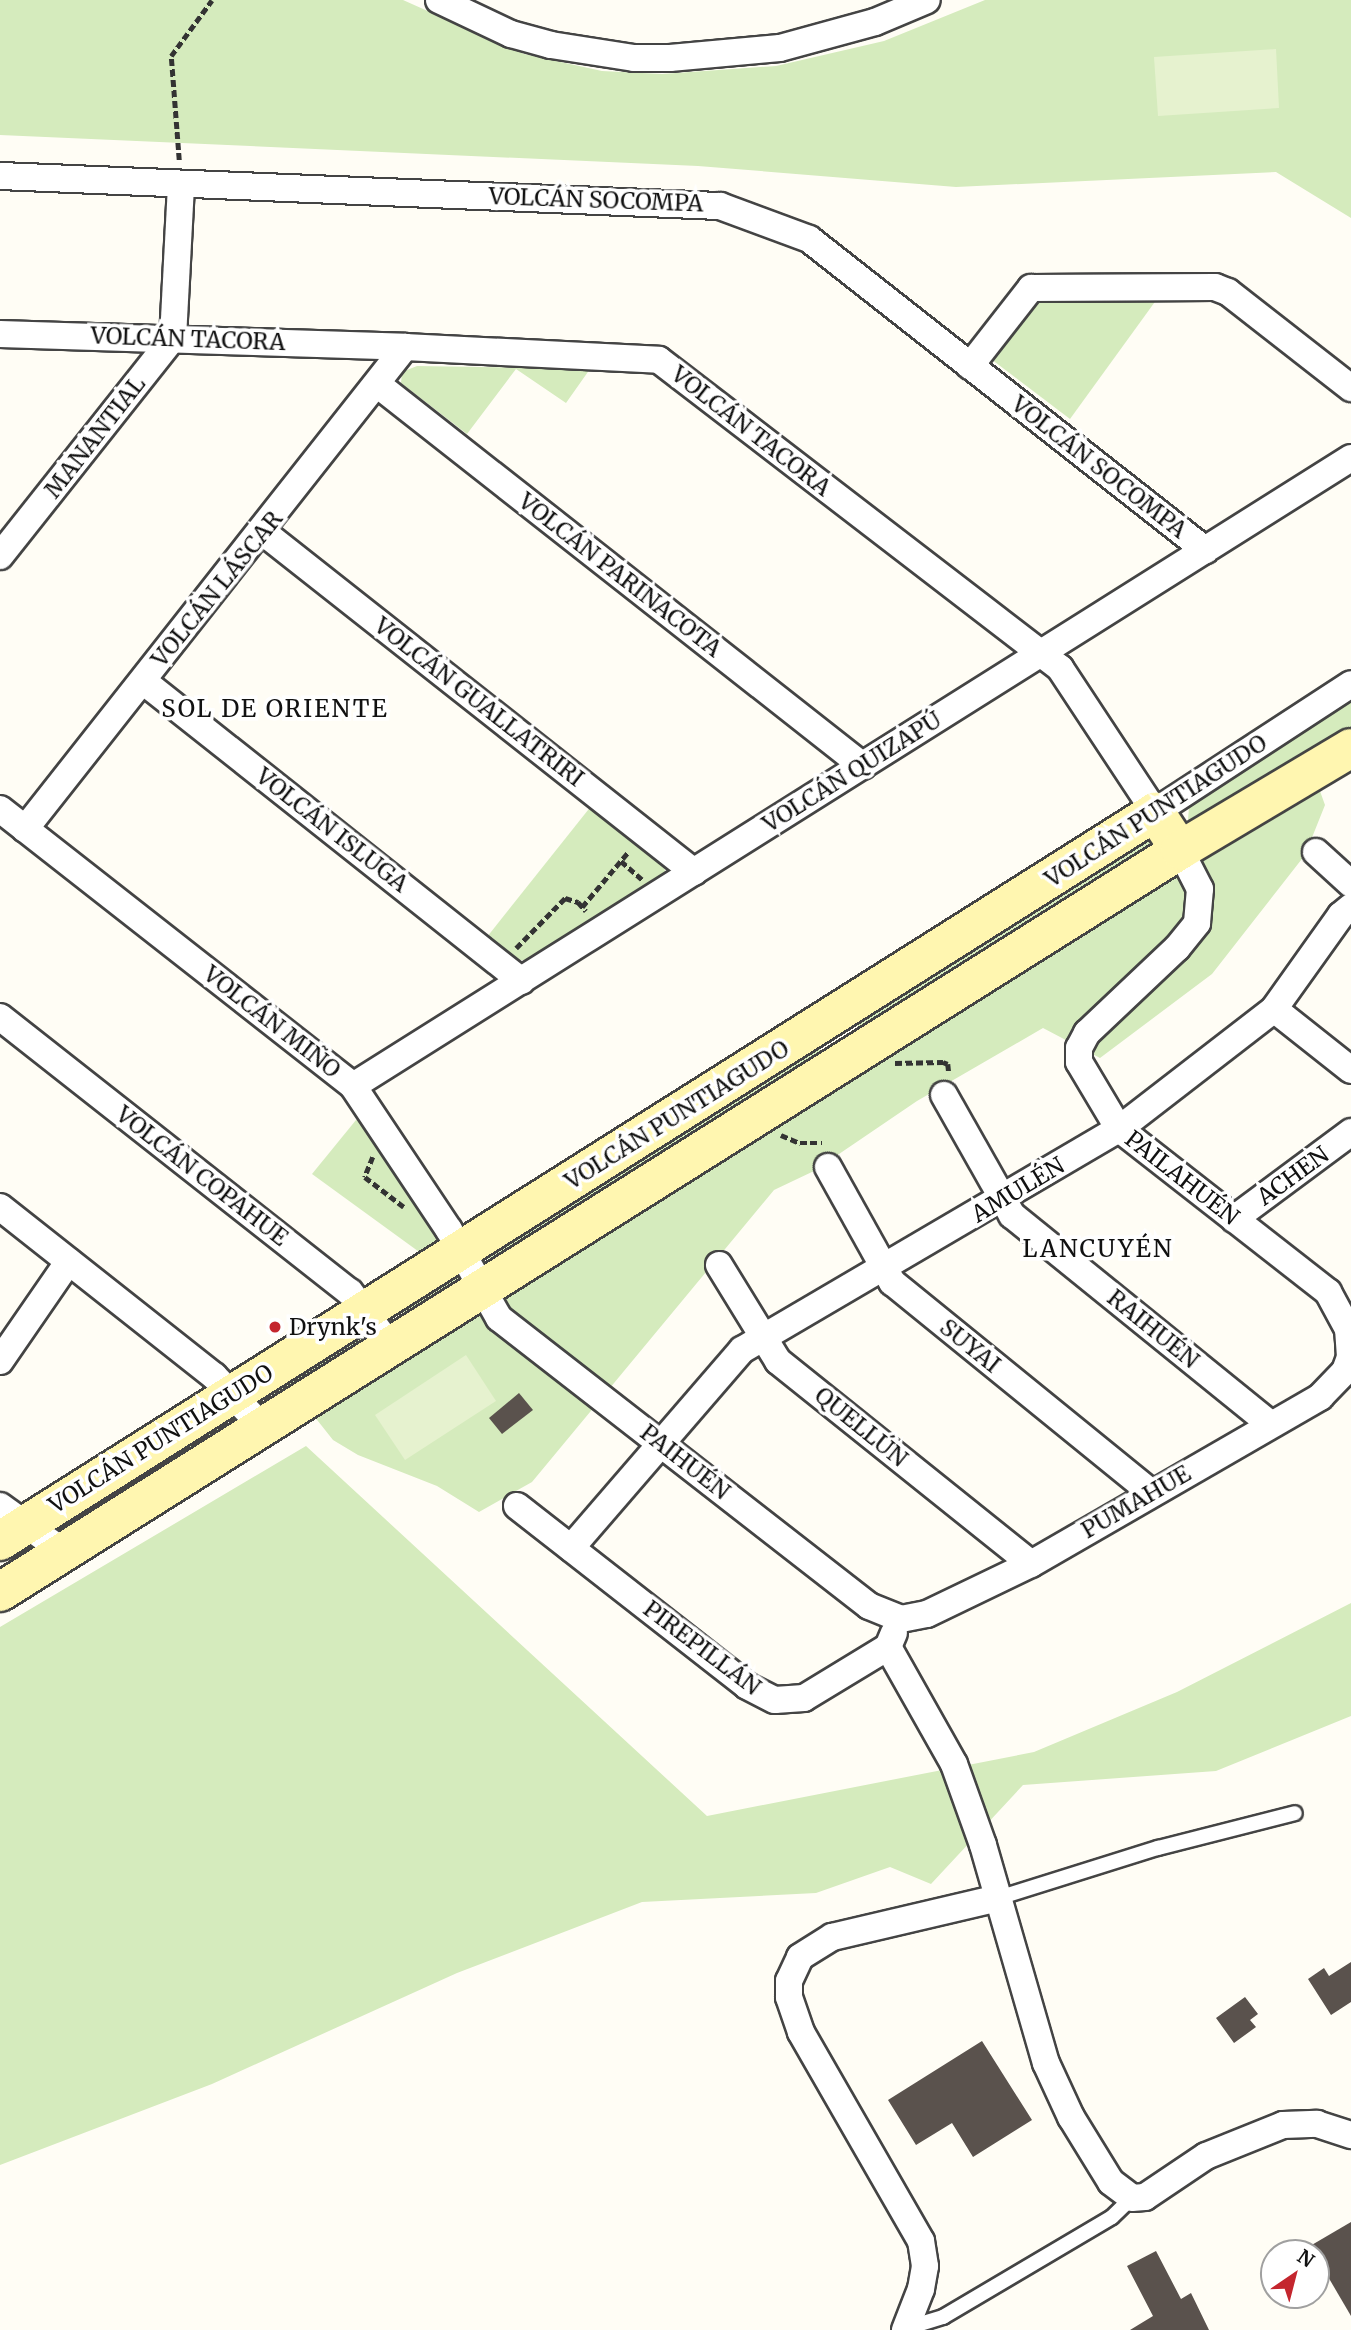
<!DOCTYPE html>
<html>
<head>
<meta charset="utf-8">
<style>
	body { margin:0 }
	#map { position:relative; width:1351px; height:2330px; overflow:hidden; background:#fffdf5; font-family:Merriweather,serif }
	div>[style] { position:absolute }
	.green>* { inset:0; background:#d5ebbd }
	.pitch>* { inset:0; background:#e6f2cf }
	.building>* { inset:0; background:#5a524d }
	.path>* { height:4.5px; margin-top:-2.25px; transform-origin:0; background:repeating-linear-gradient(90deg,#333 0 7px,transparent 0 10.5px) }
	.roads { filter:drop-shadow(2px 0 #444) drop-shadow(-2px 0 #444) drop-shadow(0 2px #444) drop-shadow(0 -2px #444) }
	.lane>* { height:14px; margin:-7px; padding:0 7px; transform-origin:7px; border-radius:7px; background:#fff }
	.street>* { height:26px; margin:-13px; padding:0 13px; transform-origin:13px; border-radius:13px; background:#fff }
	.secondary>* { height:38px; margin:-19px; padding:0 19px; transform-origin:19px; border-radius:19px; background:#fff6b0 }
	.dots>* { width:19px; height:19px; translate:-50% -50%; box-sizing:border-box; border:4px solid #fff; border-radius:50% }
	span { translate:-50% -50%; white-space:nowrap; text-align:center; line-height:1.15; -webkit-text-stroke:7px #fff; paint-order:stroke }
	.street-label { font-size:23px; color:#111 }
	.poi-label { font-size:23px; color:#111 }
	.left { translate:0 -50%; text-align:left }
	.neighbourhood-label { font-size:24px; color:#111; letter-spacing:2px }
	.north { position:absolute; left:1260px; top:2239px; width:70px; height:70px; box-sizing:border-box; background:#fff; border:2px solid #a0a0a0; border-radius:50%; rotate:35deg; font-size:19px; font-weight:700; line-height:28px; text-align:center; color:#111 }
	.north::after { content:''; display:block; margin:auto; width:24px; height:32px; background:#c4262e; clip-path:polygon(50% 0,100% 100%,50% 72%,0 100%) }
</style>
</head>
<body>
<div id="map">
	<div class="green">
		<div style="clip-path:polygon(0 0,403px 0,524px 54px,602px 71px,662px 74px,776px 66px,884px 41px,985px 0,1351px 0,1351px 218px,1276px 172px,956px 187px,698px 166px,0 135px)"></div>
		<div style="clip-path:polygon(1157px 299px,1070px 419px,987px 356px,1027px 301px)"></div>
		<div style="clip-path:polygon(417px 366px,590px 369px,566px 403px,516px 369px,467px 434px,401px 383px,402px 372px)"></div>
		<div style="clip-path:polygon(1351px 702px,1351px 736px,1192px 825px,1188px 821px,1189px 806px)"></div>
		<div style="clip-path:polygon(1316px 780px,1325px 805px,1305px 855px,1212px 974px,1100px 1058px,1043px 1028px,917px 1101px,814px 1171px,774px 1190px,532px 1482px,479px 1512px,437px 1486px,358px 1455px,333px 1440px,310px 1411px)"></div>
		<div style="clip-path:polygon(592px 805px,664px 862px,665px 872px,529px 960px,517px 960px,487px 937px)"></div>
		<div style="clip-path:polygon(1147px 837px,1153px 851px,861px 1030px,858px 1028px,856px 1020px)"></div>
		<div style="clip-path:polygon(817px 1046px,824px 1054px,491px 1263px,488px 1260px,487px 1252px)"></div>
		<div style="clip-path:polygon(356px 1120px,363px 1122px,442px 1240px,422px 1254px,312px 1174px)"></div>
		<div style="clip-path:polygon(455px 1274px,461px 1280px,406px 1317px,400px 1307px)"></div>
		<div style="clip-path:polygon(359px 1326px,374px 1335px,276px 1397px,271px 1388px)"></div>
		<div style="clip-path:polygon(223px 1421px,226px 1431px,63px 1532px,61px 1529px,58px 1522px)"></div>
		<div style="clip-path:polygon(306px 1446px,707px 1816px,1034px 1752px,1177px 1692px,1351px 1603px,1351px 1716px,1216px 1771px,1023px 1785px,931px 1884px,890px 1867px,816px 1893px,642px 1902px,457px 1973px,212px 2084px,0 2165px,0 1627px)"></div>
	</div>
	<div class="pitch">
		<div style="clip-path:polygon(1276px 49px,1279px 108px,1158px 116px,1154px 57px)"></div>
		<div style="clip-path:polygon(466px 1355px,496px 1401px,405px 1460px,375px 1415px)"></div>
	</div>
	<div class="building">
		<div style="clip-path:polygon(519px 1393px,533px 1410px,502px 1434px,489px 1418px)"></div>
		<div style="clip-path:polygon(1351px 1962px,1351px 2002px,1331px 2015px,1308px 1979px,1324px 1968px,1329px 1976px)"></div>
		<div style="clip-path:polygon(1245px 1997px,1258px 2014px,1250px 2020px,1256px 2027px,1234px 2043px,1216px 2018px)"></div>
		<div style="clip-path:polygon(982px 2041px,1032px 2120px,973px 2157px,952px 2123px,916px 2145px,888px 2100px)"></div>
		<div style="clip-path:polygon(1351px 2222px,1351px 2316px,1310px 2246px)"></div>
		<div style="clip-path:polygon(1156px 2251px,1181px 2299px,1191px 2293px,1209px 2330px,1130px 2330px,1153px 2316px,1127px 2266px)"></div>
	</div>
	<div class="path">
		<div style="left:179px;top:160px;width:104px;rotate:-94.4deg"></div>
		<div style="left:171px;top:56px;width:69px;rotate:-53.8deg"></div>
		<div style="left:621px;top:861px;width:28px;rotate:41deg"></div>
		<div style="left:582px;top:907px;width:73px;rotate:-50deg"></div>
		<div style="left:516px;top:948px;width:70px;rotate:-45.6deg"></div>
		<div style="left:565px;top:898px;width:14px;rotate:17deg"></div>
		<div style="left:578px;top:902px;width:12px;rotate:48deg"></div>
		<div style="left:895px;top:1063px;width:48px;rotate:-1.2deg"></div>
		<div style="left:943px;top:1062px;width:5px;rotate:22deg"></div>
		<div style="left:948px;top:1064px;width:10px;rotate:84deg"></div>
		<div style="left:781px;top:1135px;width:21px;rotate:23deg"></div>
		<div style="left:800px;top:1143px;width:22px"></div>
		<div style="left:373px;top:1157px;width:22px;rotate:112deg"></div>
		<div style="left:365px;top:1177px;width:49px;rotate:37.6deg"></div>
	</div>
	<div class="roads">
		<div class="lane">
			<div style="left:998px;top:1898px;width:168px;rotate:-17.4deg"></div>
			<div style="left:1158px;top:1848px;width:141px;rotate:-14.3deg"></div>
			<div style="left:907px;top:2328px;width:38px;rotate:-17deg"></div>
			<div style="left:943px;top:2317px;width:196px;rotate:-30.6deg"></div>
			<div style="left:1112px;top:2217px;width:28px;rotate:-44deg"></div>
		</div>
		<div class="street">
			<div style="left:439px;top:0;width:80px;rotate:25.3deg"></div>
			<div style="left:511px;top:34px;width:41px;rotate:15.4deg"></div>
			<div style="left:551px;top:45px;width:84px;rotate:8.9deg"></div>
			<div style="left:634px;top:58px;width:36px"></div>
			<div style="left:670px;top:58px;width:110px;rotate:-5.2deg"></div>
			<div style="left:780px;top:48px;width:98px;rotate:-15.3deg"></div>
			<div style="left:875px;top:22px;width:56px;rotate:-22.9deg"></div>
			<div style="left:0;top:176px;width:721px;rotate:2.39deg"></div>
			<div style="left:720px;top:206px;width:95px;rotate:20.3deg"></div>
			<div style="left:809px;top:239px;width:504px;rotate:38.14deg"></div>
			<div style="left:0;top:334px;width:405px;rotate:1.8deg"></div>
			<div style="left:405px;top:347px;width:254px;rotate:2.9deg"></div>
			<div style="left:659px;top:360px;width:506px;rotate:37.53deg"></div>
			<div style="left:1060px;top:668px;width:173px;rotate:56.6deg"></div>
			<div style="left:1155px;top:812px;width:234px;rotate:-33.1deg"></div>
			<div style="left:970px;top:366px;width:99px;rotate:-52deg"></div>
			<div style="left:1031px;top:288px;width:184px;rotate:-0.3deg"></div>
			<div style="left:1215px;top:287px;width:14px;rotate:21deg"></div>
			<div style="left:1228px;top:292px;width:156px;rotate:38deg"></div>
			<div style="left:377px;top:384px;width:618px;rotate:38.17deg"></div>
			<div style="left:263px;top:532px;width:549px;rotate:38.27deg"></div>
			<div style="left:0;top:556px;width:278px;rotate:-51.6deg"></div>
			<div style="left:173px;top:338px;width:152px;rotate:-87deg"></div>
			<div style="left:143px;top:681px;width:483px;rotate:38.4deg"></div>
			<div style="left:0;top:809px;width:449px;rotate:38.1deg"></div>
			<div style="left:353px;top:1086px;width:173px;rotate:56.3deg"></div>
			<div style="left:449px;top:1230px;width:101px;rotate:60.4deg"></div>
			<div style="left:499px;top:1318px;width:469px;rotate:37.9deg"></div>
			<div style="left:869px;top:1606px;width:35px;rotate:22deg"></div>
			<div style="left:901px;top:1619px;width:26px;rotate:-11deg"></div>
			<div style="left:927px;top:1614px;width:115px;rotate:-25.7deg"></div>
			<div style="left:1031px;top:1564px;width:334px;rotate:-30deg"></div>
			<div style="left:1320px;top:1397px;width:36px;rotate:-46deg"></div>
			<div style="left:1345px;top:1371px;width:15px;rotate:-70deg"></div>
			<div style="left:1350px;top:1357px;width:28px;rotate:-94deg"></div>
			<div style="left:1348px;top:1329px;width:42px;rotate:-118.4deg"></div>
			<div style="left:1328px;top:1292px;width:265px;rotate:-142deg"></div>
			<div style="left:1119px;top:1129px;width:78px;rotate:-120.8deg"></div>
			<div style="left:1079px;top:1062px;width:14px;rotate:-90deg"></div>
			<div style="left:1079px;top:1048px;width:17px;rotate:-62deg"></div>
			<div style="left:1087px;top:1033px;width:124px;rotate:-43.4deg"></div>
			<div style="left:1177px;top:948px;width:32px;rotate:-51deg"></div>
			<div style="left:1197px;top:923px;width:34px;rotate:-85deg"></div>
			<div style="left:1200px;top:889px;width:44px;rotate:-117.1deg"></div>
			<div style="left:25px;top:829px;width:614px;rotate:-51.75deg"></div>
			<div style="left:1316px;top:852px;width:47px;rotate:42.4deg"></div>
			<div style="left:1274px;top:1009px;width:98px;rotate:38.4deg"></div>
			<div style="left:0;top:1017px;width:445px;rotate:38.2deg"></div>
			<div style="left:350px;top:1292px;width:69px;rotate:53.3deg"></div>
			<div style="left:353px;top:1086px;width:1179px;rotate:-32.18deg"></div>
			<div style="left:944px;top:1095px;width:138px;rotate:60.5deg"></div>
			<div style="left:1012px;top:1215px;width:332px;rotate:39deg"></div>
			<div style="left:828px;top:1167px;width:132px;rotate:60.9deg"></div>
			<div style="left:892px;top:1282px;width:335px;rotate:39.1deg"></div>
			<div style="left:0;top:1207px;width:273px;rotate:38.3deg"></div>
			<div style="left:214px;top:1376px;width:69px;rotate:46.2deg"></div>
			<div style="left:1234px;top:1219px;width:146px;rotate:-36.6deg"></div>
			<div style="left:719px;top:1265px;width:113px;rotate:58.4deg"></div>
			<div style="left:778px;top:1361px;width:324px;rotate:38.7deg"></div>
			<div style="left:0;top:1361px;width:121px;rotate:-55.4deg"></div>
			<div style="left:0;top:1506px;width:79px;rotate:35.7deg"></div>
			<div style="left:517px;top:1506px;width:292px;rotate:38deg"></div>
			<div style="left:747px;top:1686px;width:31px;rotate:27deg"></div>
			<div style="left:775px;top:1700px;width:29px;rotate:-4deg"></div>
			<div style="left:804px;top:1698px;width:98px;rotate:-31.3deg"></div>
			<div style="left:888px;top:1647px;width:15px;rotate:-67deg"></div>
			<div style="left:571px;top:1548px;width:262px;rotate:-49.2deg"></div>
			<div style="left:742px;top:1350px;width:437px;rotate:-30.4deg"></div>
			<div style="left:1119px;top:1129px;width:196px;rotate:-37.7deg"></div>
			<div style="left:1274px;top:1009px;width:115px;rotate:-54.5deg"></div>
			<div style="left:1341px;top:915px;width:13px;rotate:-39deg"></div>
			<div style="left:888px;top:1647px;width:134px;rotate:60.6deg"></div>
			<div style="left:954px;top:1764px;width:86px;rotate:70.3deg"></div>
			<div style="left:983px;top:1845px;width:227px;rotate:73.9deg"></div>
			<div style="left:1046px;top:2063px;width:60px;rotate:65.2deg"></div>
			<div style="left:1071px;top:2117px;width:76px;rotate:58.4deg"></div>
			<div style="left:1111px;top:2182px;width:26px;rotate:37deg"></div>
			<div style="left:1132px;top:2198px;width:13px;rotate:-4deg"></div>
			<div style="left:1145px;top:2197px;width:73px;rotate:-33.9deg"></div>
			<div style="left:1206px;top:2156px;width:83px;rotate:-21.9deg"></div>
			<div style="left:1283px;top:2125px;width:34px;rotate:-2deg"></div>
			<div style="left:1317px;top:2124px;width:36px;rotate:18deg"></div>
			<div style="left:905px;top:2330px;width:44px;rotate:-68.7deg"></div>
			<div style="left:921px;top:2289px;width:23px;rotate:-80deg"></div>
			<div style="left:925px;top:2266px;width:25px;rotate:-99deg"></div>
			<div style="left:921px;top:2241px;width:241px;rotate:-119.9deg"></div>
			<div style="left:801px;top:2032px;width:37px;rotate:-109deg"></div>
			<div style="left:789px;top:1997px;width:16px;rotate:-90deg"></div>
			<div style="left:789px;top:1981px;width:26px;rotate:-65deg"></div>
			<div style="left:800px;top:1957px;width:38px;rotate:-32deg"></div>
			<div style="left:832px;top:1937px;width:171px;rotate:-13.2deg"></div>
		</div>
		<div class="secondary">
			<div style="left:0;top:1541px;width:1366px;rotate:-32.26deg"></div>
			<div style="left:1155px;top:812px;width:45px;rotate:56.7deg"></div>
			<div style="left:0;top:1592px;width:1394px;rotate:-32.16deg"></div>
			<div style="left:1180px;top:850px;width:199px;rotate:-30.8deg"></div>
		</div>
	</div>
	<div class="dots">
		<div style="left:275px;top:1327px;background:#c4262e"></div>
	</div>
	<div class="street-label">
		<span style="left:596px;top:200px;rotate:2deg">VOLCÁN SOCOMPA</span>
		<span style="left:188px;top:339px;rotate:2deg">VOLCÁN TACORA</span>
		<span style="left:751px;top:431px;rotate:38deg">VOLCÁN TACORA</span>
		<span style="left:95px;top:437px;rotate:-52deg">MANANTIAL</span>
		<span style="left:1099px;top:467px;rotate:38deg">VOLCÁN SOCOMPA</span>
		<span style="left:620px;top:575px;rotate:38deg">VOLCÁN PARINACOTA</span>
		<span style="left:217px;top:589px;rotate:-51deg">VOLCÁN LÁSCAR</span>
		<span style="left:479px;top:702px;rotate:38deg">VOLCÁN GUALLATRIRI</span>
		<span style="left:852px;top:772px;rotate:-32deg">VOLCÁN QUIZAPÚ</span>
		<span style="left:1156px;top:811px;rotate:-33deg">VOLCÁN PUNTIAGUDO</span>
		<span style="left:332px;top:830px;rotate:38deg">VOLCÁN ISLUGA</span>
		<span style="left:272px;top:1022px;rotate:38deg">VOLCÁN MIÑO</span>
		<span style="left:677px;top:1115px;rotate:-32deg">VOLCÁN PUNTIAGUDO</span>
		<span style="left:202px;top:1176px;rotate:38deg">VOLCÁN COPAHUE</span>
		<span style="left:1293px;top:1176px;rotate:-36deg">ACHEN</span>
		<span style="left:1182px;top:1178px;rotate:38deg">PAILAHUÉN</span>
		<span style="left:1018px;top:1190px;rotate:-31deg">AMULÉN</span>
		<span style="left:1153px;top:1329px;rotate:39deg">RAIHUÉN</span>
		<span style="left:970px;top:1346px;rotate:39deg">SUYAI</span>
		<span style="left:861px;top:1427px;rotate:39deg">QUELLÚN</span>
		<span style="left:161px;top:1439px;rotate:-32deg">VOLCÁN PUNTIAGUDO</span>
		<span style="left:685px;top:1462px;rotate:38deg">PAIHUÉN</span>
		<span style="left:1136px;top:1502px;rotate:-30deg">PUMAHUE</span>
		<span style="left:702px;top:1648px;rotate:37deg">PIREPILLÁN</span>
	</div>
	<div class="poi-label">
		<span class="left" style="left:289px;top:1327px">Drynk's</span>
	</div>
	<div class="neighbourhood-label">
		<span style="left:275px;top:709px">SOL DE ORIENTE</span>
		<span style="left:1098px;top:1249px">LANCUYÉN</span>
	</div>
	<div class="north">N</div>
</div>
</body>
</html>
